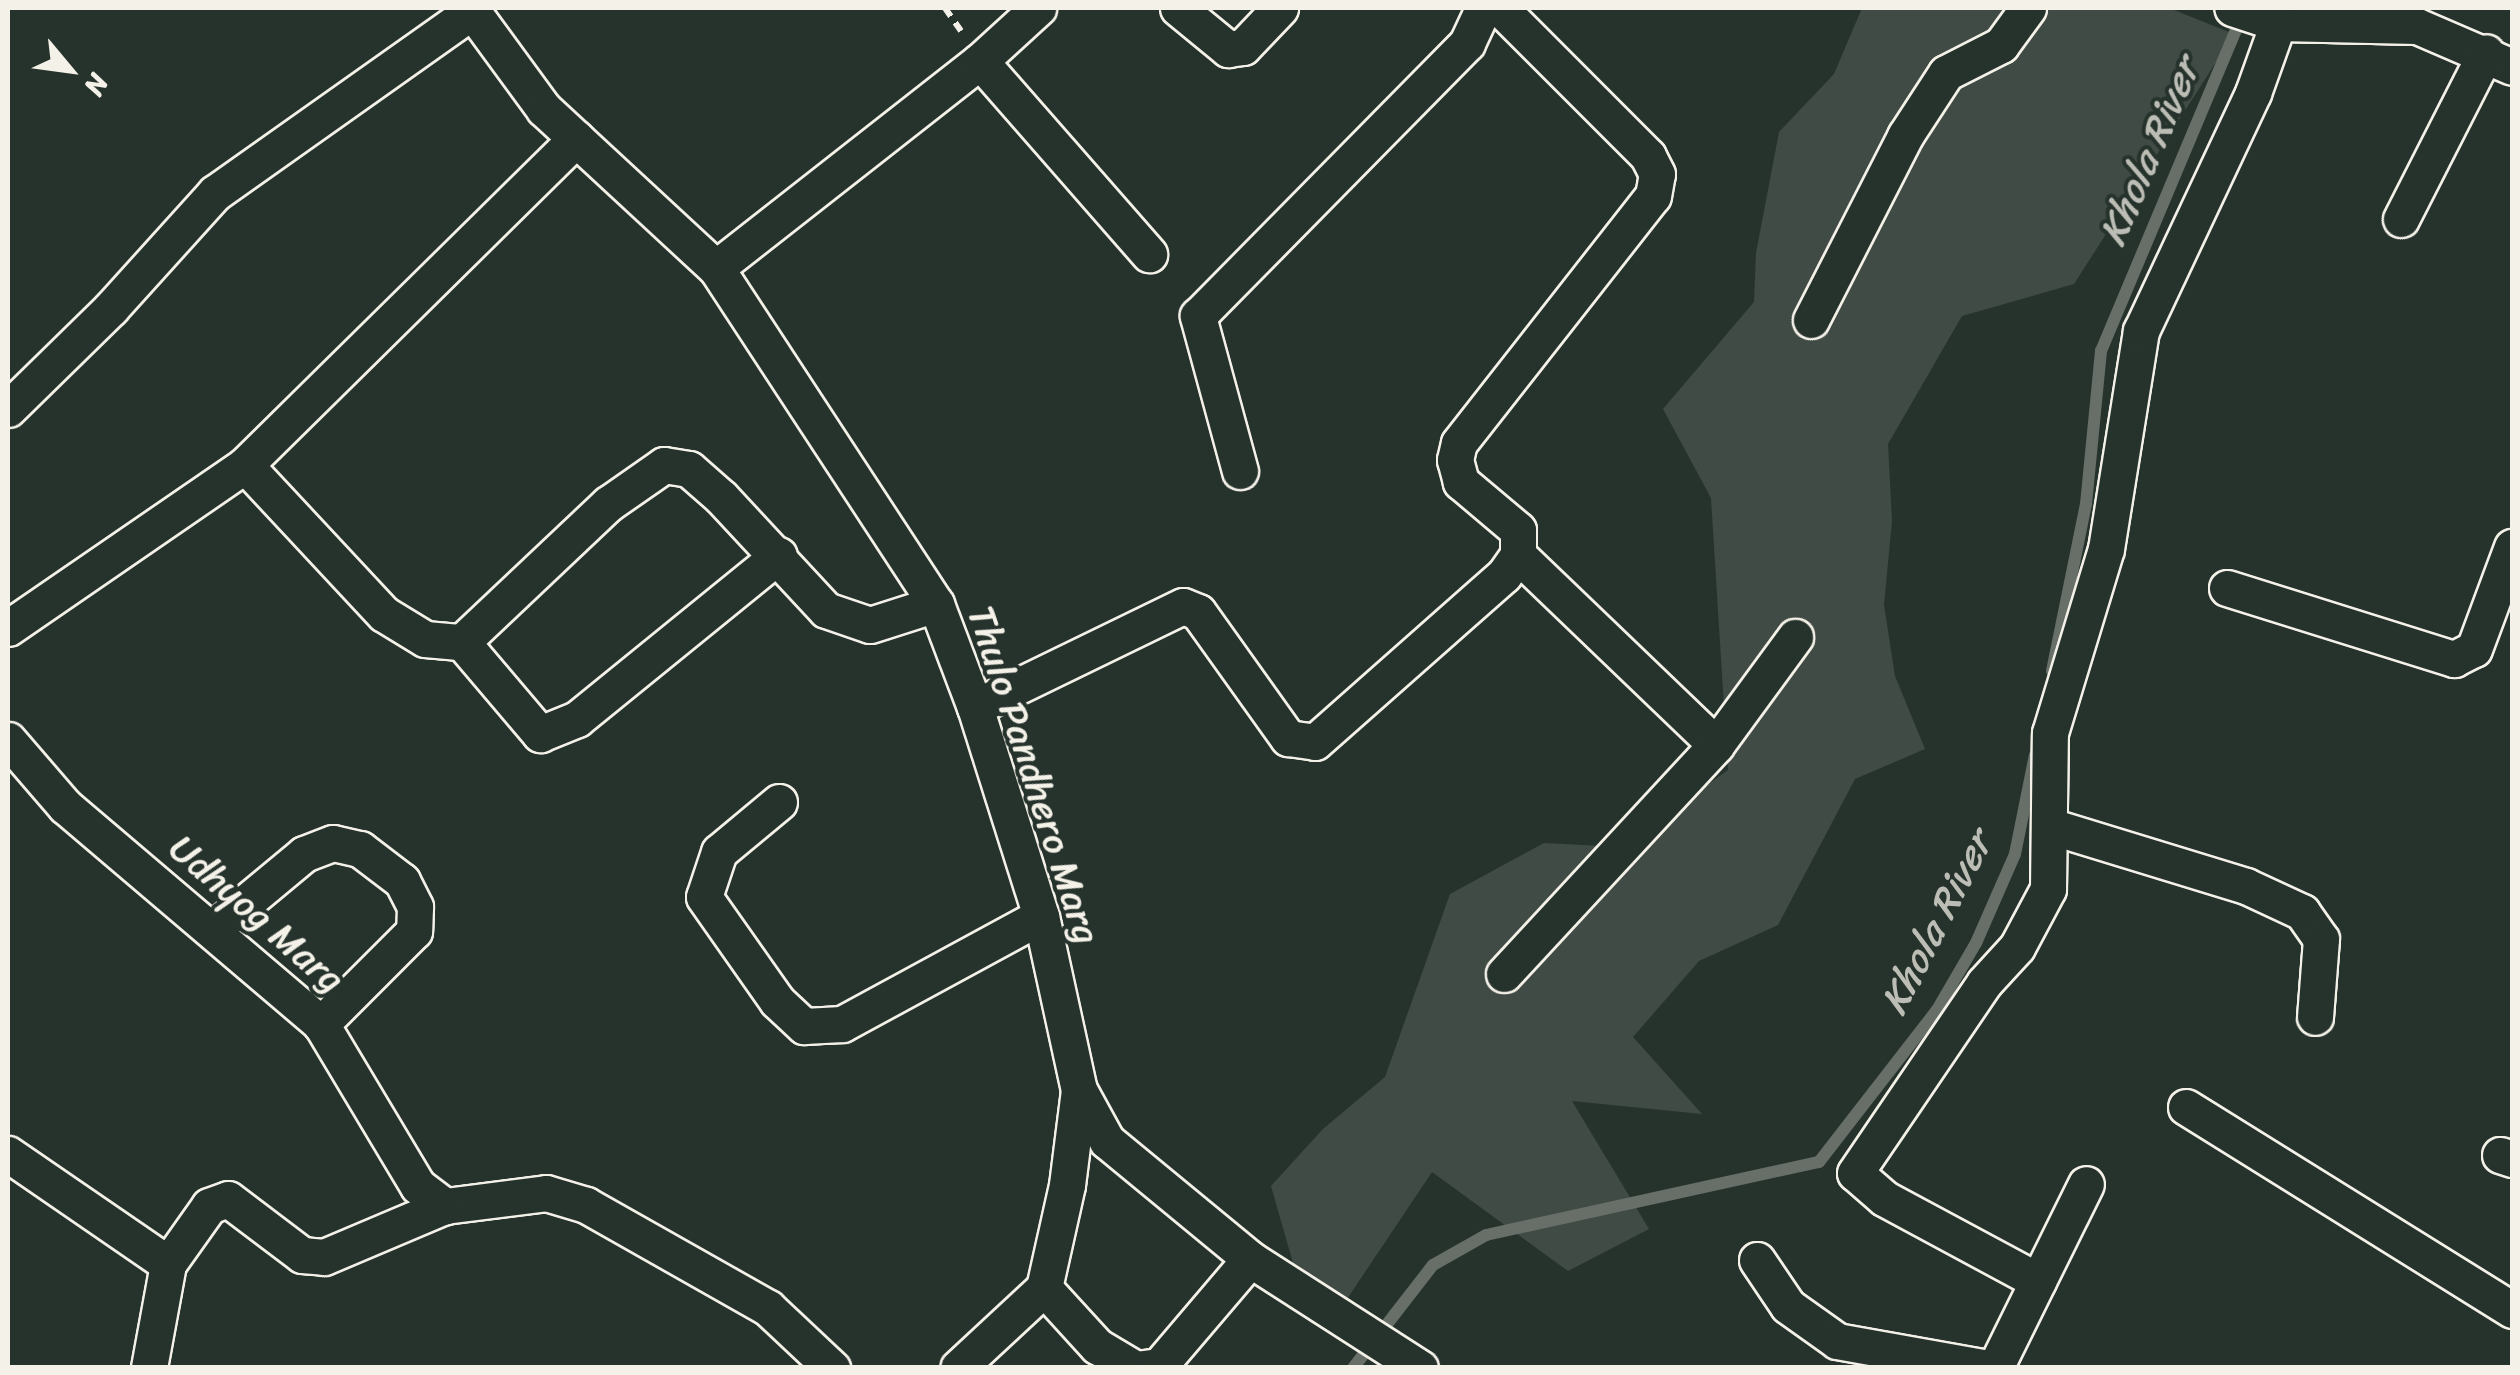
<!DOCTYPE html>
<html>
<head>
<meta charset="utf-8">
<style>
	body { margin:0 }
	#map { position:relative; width:2520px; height:1375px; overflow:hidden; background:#26332d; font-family:Sriracha,sans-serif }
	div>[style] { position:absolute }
	.green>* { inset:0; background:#414b45 }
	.stream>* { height:12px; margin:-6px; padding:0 6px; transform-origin:6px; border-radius:6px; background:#676f68 }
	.path>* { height:6px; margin-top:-3px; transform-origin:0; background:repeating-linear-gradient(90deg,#f4f1e8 0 10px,transparent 0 18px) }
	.roads { filter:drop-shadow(2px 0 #f4f1e8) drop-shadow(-2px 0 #f4f1e8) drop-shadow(0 2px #f4f1e8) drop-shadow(0 -2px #f4f1e8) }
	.street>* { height:35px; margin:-17.5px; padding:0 17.5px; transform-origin:17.5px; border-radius:17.5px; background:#26332d }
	span { translate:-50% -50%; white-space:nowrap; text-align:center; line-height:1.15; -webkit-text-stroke:8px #26332d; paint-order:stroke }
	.street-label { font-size:38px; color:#f4f1e8 }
	.water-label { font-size:40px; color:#bcbdb5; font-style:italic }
	.frame { position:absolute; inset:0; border:10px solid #f4f1e8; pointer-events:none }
	.north { position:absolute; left:20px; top:20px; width:100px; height:100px; -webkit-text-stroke:8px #26332d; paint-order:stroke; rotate:119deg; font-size:28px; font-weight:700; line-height:40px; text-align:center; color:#f4f1e8 }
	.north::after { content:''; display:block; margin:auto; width:35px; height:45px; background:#f4f1e8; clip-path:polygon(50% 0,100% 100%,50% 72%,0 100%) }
</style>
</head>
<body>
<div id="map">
	<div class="green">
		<div style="clip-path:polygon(1862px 8px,2169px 8px,2234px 34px,2074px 284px,1962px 316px,1888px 444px,1892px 521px,1884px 605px,1895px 676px,1925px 749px,1855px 779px,1778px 925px,1699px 961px,1633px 1037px,1702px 1114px,1572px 1101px,1649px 1229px,1568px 1271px,1432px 1172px,1347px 1299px,1299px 1284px,1271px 1186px,1323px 1129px,1385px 1077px,1450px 894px,1544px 843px,1621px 847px,1728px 770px,1711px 498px,1663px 409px,1754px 302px,1756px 253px,1779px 132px,1834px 74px)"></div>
	</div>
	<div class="stream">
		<div style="left:2052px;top:671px;width:170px;rotate:-78.5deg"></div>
		<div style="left:2086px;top:504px;width:154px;rotate:-84.4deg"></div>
		<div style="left:2101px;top:351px;width:366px;rotate:-67.2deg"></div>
		<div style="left:1353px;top:1368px;width:130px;rotate:-52.2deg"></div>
		<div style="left:1433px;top:1265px;width:61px;rotate:-29.5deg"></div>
		<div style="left:1486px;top:1235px;width:341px;rotate:-12.4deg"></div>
		<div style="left:1819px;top:1162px;width:192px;rotate:-52.2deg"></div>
		<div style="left:1937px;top:1010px;width:78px;rotate:-59.8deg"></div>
		<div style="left:1976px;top:943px;width:97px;rotate:-66.3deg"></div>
		<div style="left:2015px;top:854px;width:101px;rotate:-78.6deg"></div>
	</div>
	<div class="path">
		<div style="left:945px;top:8px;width:28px;rotate:55deg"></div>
	</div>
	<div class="roads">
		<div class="street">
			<div style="left:470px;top:8px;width:125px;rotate:53.8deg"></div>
			<div style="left:544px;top:109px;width:234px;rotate:42.8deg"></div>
			<div style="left:716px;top:268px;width:402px;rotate:56.8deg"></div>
			<div style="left:936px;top:604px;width:110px;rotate:69.3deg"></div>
			<div style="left:975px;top:707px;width:219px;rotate:72.5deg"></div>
			<div style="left:1041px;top:916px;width:178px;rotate:77.7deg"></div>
			<div style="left:1079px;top:1090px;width:96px;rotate:97.2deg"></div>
			<div style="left:1067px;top:1185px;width:106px;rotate:102.6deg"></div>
			<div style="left:1044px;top:1288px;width:117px;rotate:137.1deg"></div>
			<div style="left:1178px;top:8px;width:65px;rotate:39.4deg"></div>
			<div style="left:1228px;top:49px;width:15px;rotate:-8deg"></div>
			<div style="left:1243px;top:47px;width:54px;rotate:-46.5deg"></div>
			<div style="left:2281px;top:8px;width:15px;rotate:101deg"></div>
			<div style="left:2278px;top:23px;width:139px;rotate:1.2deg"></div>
			<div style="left:2417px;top:26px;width:103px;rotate:23.3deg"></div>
			<div style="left:980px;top:61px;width:257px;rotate:48.8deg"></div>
			<div style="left:2401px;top:219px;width:187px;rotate:-63deg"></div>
			<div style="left:716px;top:268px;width:335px;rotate:-38.1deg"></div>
			<div style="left:980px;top:61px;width:79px;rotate:-42.4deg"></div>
			<div style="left:1811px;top:320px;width:207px;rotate:-62.9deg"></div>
			<div style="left:1905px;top:136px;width:75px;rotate:-56.9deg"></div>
			<div style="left:1946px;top:73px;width:62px;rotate:-27deg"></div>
			<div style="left:2001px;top:45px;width:46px;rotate:-53.9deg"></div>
			<div style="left:8px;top:409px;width:144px;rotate:-44.4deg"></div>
			<div style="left:111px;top:308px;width:155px;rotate:-47.9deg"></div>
			<div style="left:215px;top:193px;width:315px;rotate:-35.3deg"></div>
			<div style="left:245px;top:465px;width:204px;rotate:47deg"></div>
			<div style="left:384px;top:614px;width:48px;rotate:31.4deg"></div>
			<div style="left:425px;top:639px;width:37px;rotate:5deg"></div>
			<div style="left:462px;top:642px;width:121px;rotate:49.7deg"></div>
			<div style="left:540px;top:734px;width:40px;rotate:-22deg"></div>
			<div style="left:577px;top:719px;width:260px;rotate:-39.1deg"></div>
			<div style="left:1240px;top:471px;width:161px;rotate:-105.2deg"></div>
			<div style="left:1198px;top:316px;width:383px;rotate:-45.4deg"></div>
			<div style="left:1467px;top:43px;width:38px;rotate:-65deg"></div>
			<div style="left:1518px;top:555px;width:274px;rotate:43.8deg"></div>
			<div style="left:2227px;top:588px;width:238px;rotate:17.4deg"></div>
			<div style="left:2454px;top:659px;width:22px;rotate:-27deg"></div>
			<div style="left:2474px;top:649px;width:109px;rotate:-69.6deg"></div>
			<div style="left:8px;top:628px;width:288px;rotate:-34.5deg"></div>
			<div style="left:245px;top:465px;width:465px;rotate:-44.6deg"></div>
			<div style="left:462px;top:642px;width:201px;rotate:-43.4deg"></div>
			<div style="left:608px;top:504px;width:68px;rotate:-34.9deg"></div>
			<div style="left:664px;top:465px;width:25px;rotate:9deg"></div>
			<div style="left:689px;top:469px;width:43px;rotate:41.2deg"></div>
			<div style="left:721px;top:497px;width:154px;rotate:47.1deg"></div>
			<div style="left:826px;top:610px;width:46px;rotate:18.8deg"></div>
			<div style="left:870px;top:625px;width:69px;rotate:-17.7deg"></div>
			<div style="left:975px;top:707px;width:231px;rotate:-25.9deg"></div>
			<div style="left:1183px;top:606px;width:16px;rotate:22deg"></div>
			<div style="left:1198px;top:612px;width:155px;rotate:54.5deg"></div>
			<div style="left:1288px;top:738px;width:27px;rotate:8deg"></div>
			<div style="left:1315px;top:742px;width:252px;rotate:-41.5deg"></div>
			<div style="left:1504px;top:575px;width:24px;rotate:-55deg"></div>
			<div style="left:1518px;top:555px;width:25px;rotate:-90deg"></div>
			<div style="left:1518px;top:530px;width:75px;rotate:-139.9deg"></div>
			<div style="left:1461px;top:482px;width:23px;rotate:-105deg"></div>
			<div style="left:1455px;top:460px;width:17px;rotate:-77deg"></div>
			<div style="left:1459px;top:443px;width:314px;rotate:-51.9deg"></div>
			<div style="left:1653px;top:196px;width:22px;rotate:-80deg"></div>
			<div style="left:1657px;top:174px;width:20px;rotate:-117deg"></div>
			<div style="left:1648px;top:156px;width:209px;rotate:-135deg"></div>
			<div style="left:8px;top:740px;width:87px;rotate:49.2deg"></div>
			<div style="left:65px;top:806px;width:336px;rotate:40.4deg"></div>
			<div style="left:321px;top:1024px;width:189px;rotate:59.1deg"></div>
			<div style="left:418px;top:1186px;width:34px;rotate:37deg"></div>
			<div style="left:445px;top:1206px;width:102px;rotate:-7.3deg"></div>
			<div style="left:546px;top:1193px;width:42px;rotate:16.7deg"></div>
			<div style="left:586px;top:1205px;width:209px;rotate:29.5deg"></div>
			<div style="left:768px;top:1308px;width:88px;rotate:43.2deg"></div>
			<div style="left:779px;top:802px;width:78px;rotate:140.2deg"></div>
			<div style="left:719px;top:852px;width:47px;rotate:108.4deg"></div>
			<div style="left:704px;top:897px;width:127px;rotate:54.9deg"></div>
			<div style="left:777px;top:1001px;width:37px;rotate:43deg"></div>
			<div style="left:804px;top:1026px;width:38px;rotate:-3deg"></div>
			<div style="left:842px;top:1024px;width:226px;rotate:-28.5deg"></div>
			<div style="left:2050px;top:826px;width:205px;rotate:17deg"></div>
			<div style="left:2246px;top:886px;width:62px;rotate:24.9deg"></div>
			<div style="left:2302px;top:912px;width:33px;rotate:55deg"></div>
			<div style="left:2321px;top:939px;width:78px;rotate:94.4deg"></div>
			<div style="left:215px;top:928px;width:116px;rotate:-39.7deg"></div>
			<div style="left:304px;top:854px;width:31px;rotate:-21deg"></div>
			<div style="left:333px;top:843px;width:28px;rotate:13deg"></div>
			<div style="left:360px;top:849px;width:53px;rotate:37.3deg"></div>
			<div style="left:402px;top:881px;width:29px;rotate:63deg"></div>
			<div style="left:415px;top:907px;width:24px;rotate:92deg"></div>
			<div style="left:414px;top:931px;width:132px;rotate:135deg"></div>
			<div style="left:1504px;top:974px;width:312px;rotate:-47.2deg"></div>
			<div style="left:1716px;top:745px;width:134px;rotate:-53.8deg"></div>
			<div style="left:1079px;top:1090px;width:58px;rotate:61.2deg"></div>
			<div style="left:1107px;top:1141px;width:185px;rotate:39.5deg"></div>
			<div style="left:1250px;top:1259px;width:202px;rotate:32.7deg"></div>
			<div style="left:2186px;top:1107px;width:384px;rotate:31.9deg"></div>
			<div style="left:8px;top:1154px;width:194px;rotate:34.5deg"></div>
			<div style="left:168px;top:1264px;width:106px;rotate:100.4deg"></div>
			<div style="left:2500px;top:1155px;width:13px;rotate:18deg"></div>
			<div style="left:1757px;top:1260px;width:55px;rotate:56deg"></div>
			<div style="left:1788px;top:1306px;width:60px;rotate:35.5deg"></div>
			<div style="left:1837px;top:1341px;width:153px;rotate:10.1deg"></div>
			<div style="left:168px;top:1264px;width:71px;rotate:-54.7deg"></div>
			<div style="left:209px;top:1206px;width:20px;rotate:-20deg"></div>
			<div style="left:228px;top:1199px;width:93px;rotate:37.1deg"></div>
			<div style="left:302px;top:1255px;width:22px;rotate:5deg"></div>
			<div style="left:324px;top:1257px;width:131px;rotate:-22.9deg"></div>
			<div style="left:2038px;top:1281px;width:175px;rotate:-151.7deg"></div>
			<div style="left:1884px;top:1198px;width:38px;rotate:-139deg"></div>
			<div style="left:1855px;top:1173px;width:230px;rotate:-55.8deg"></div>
			<div style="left:1984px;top:983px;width:49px;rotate:-47.5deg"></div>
			<div style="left:2017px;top:947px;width:66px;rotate:-61.9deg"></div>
			<div style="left:2048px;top:889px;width:156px;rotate:-89.3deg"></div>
			<div style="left:2050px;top:733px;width:192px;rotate:-73.1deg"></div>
			<div style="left:2106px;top:549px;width:221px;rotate:-80.9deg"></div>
			<div style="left:2141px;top:331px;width:263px;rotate:-64.8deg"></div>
			<div style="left:2253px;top:93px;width:74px;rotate:-70.3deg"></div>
			<div style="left:2278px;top:23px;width:48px;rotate:-161.9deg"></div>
			<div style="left:1044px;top:1288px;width:79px;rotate:47.6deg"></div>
			<div style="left:1097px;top:1346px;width:43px;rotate:30.7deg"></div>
			<div style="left:1143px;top:1368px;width:16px;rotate:-7deg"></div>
			<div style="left:1159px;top:1366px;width:140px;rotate:-49.6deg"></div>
			<div style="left:1995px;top:1368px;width:205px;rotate:-63.7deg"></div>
		</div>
	</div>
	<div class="street-label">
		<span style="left:1034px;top:775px;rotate:72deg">Thulo Pandhero Marg</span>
		<span style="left:257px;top:914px;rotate:41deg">Udhyog Marg</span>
	</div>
	<div class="water-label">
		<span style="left:2149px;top:152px;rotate:-67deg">Khola River</span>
		<span style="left:1936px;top:923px;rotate:-63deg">Khola River</span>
	</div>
	<div class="frame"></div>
	<div class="north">N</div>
</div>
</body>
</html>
